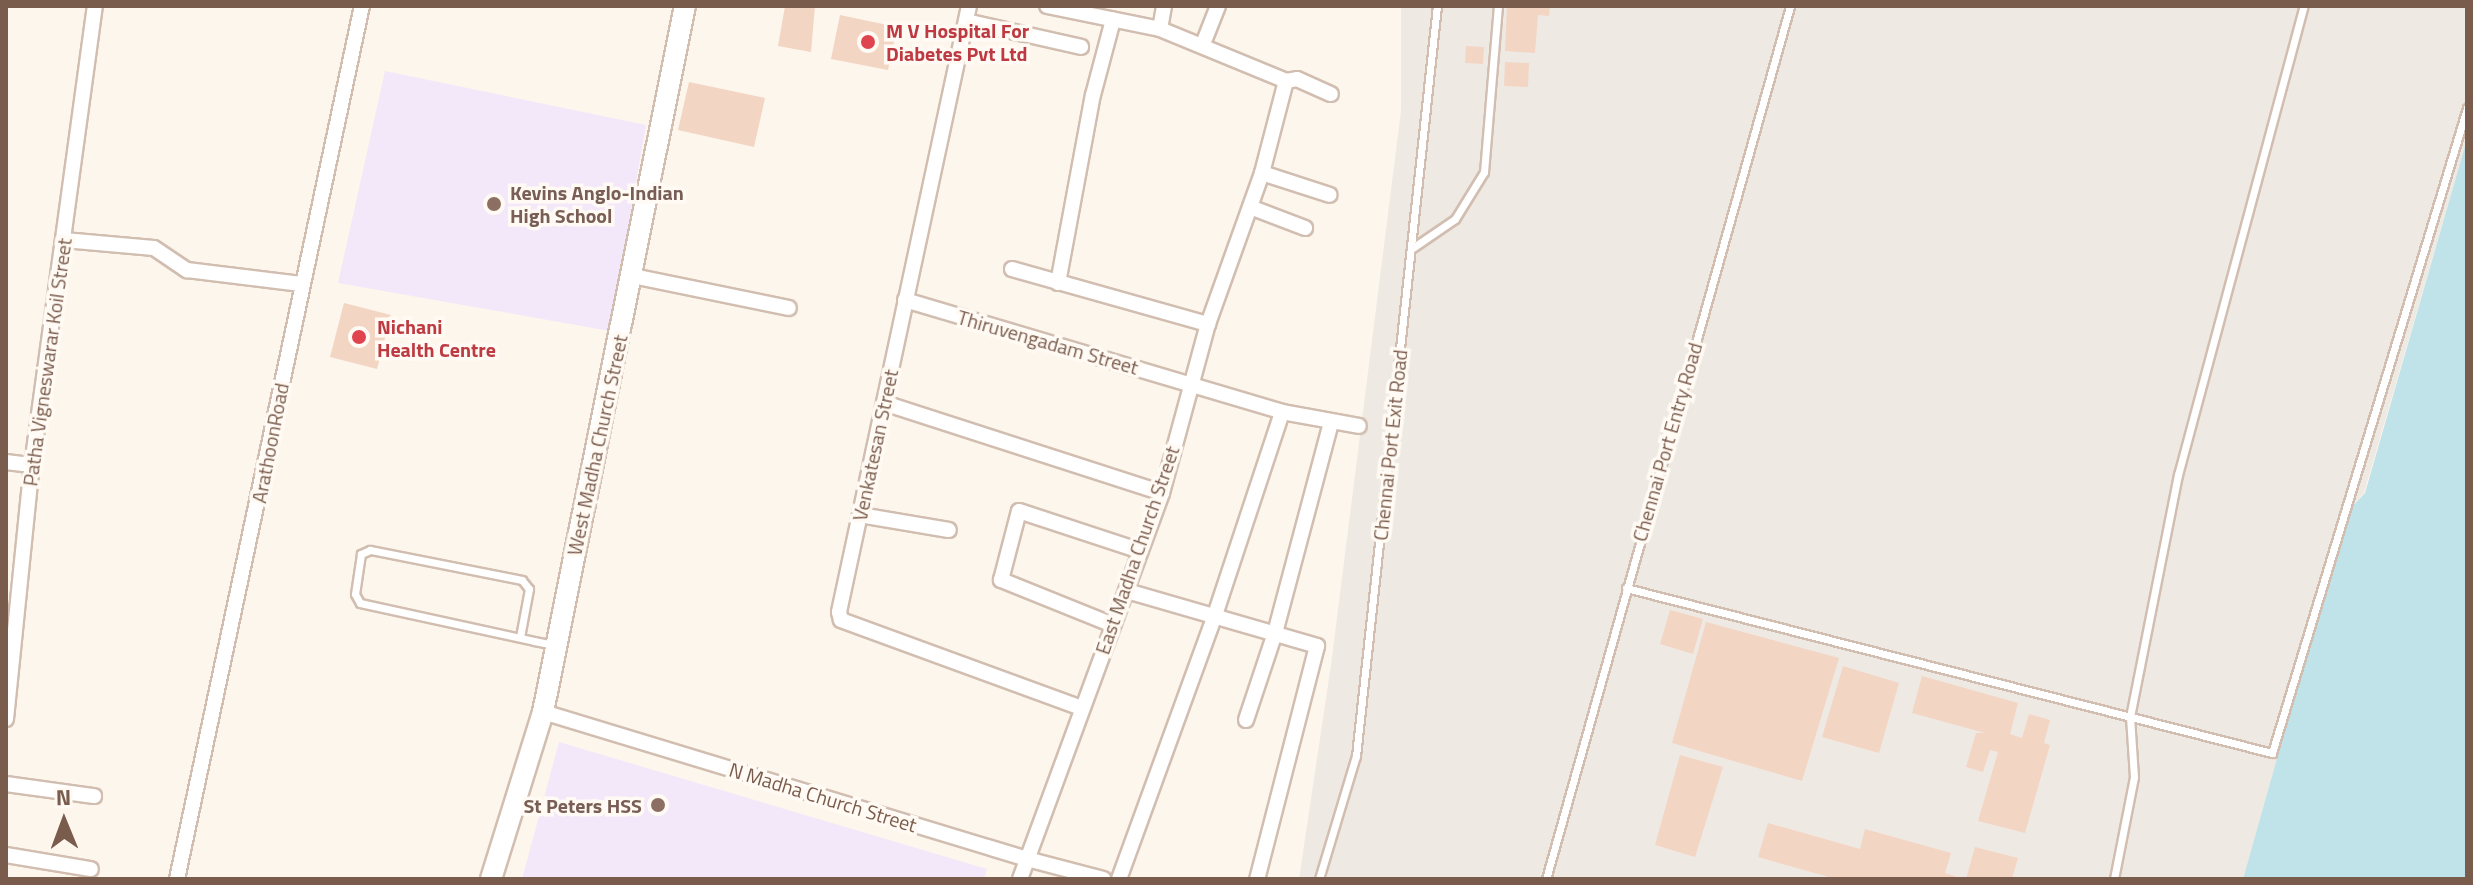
<!DOCTYPE html>
<html>
<head>
<meta charset="utf-8">
<style>
	body { margin:0 }
	#map { position:relative; width:2473px; height:885px; overflow:hidden; background:#fdf6ec; font-family:"Titillium Web",sans-serif }
	div>[style] { position:absolute }
	.industrial>* { inset:0; background:#efe9e4 }
	.education>* { inset:0; background:#f3e8fa }
	.water>* { inset:0; background:#bfe3e8 }
	.building>* { inset:0; background:#f3d5c3 }
	.roads { filter:drop-shadow(2px 0 #d1beb0) drop-shadow(-2px 0 #d1beb0) drop-shadow(0 2px #d1beb0) drop-shadow(0 -2px #d1beb0) }
	.service>* { height:7px; margin:-3.5px; padding:0 3.5px; transform-origin:3.5px; border-radius:3.5px; background:#fff }
	.minor>* { height:14px; margin:-7px; padding:0 7px; transform-origin:7px; border-radius:7px; background:#fff }
	.secondary>* { height:20px; margin:-10px; padding:0 10px; transform-origin:10px; border-radius:10px; background:#fff }
	.dots>* { width:22px; height:22px; translate:-50% -50%; box-sizing:border-box; border:4px solid #fffaf3; border-radius:50% }
	span { translate:-50% -50%; white-space:nowrap; text-align:center; line-height:1.15; -webkit-text-stroke:7px #fffaf3; paint-order:stroke }
	.health-label { font-size:20px; color:#be3a42; font-weight:700 }
	.left { translate:0 -50%; text-align:left }
	.education-label { font-size:20px; color:#785e54; font-weight:700 }
	.right { translate:-100% -50%; text-align:right }
	.street-label { font-size:20px; color:#7a5c4d }
	.frame { position:absolute; inset:0; border:8px solid #7a5c4d; pointer-events:none }
	.north { position:absolute; left:24px; top:781px; width:80px; height:80px; -webkit-text-stroke:6px #fffaf3; paint-order:stroke; rotate:359deg; font-size:22px; font-weight:700; line-height:32px; text-align:center; color:#7a5c4d }
	.north::after { content:''; display:block; margin:auto; width:28px; height:36px; background:#7a5c4d; clip-path:polygon(50% 0,100% 100%,50% 72%,0 100%) }
</style>
</head>
<body>
<div id="map">
	<div class="industrial">
		<div style="clip-path:polygon(1401px 6px,2467px 6px,2467px 139px,2364px 493px,2346px 513px,2243px 879px,1299px 879px,1331px 665px,1401px 111px)"></div>
	</div>
	<div class="education">
		<div style="clip-path:polygon(385px 71px,646px 125px,610px 331px,338px 283px)"></div>
		<div style="clip-path:polygon(559px 742px,987px 869px,984px 879px,522px 879px)"></div>
	</div>
	<div class="water">
		<div style="clip-path:polygon(2467px 139px,2467px 879px,2243px 879px,2346px 513px,2365px 493px)"></div>
	</div>
	<div class="building">
		<div style="clip-path:polygon(785px 6px,815px 6px,811px 52px,778px 46px)"></div>
		<div style="clip-path:polygon(1507px 6px,1550px 6px,1549px 16px,1538px 15px,1535px 53px,1505px 51px)"></div>
		<div style="clip-path:polygon(840px 15px,897px 27px,888px 70px,831px 59px)"></div>
		<div style="clip-path:polygon(1466px 46px,1484px 47px,1483px 64px,1465px 63px)"></div>
		<div style="clip-path:polygon(1505px 62px,1529px 63px,1528px 87px,1504px 86px)"></div>
		<div style="clip-path:polygon(689px 82px,765px 98px,754px 147px,678px 130px)"></div>
		<div style="clip-path:polygon(344px 303px,391px 315px,377px 369px,330px 357px)"></div>
		<div style="clip-path:polygon(1670px 610px,1703px 619px,1693px 654px,1660px 644px)"></div>
		<div style="clip-path:polygon(1706px 622px,1839px 658px,1802px 781px,1672px 743px)"></div>
		<div style="clip-path:polygon(1843px 666px,1899px 683px,1879px 753px,1822px 737px)"></div>
		<div style="clip-path:polygon(1922px 676px,2018px 703px,2010px 734px,2022px 738px,2029px 714px,2050px 720px,2044px 743px,2050px 745px,2025px 833px,1978px 821px,1998px 752px,1990px 750px,1983px 772px,1966px 767px,1976px 733px,1985px 733px,1912px 713px)"></div>
		<div style="clip-path:polygon(1680px 755px,1723px 767px,1695px 857px,1655px 845px)"></div>
		<div style="clip-path:polygon(1768px 823px,1860px 849px,1865px 829px,1951px 853px,1945px 873px,1963px 879px,1836px 879px,1758px 857px)"></div>
		<div style="clip-path:polygon(1975px 847px,2018px 858px,2012px 879px,1966px 879px)"></div>
	</div>
	<div class="roads">
		<div class="service">
			<div style="left:1411px;top:249px;width:53px;rotate:-34.3deg"></div>
			<div style="left:1455px;top:219px;width:55px;rotate:-58.3deg"></div>
			<div style="left:1484px;top:172px;width:167px;rotate:-85.2deg"></div>
			<div style="left:1626px;top:588px;width:667px;rotate:14.33deg"></div>
			<div style="left:2272px;top:753px;width:674px;rotate:-73.18deg"></div>
			<div style="left:520px;top:637px;width:49px;rotate:-79.4deg"></div>
			<div style="left:529px;top:589px;width:11px;rotate:-128deg"></div>
			<div style="left:522px;top:580px;width:155px;rotate:-168.8deg"></div>
			<div style="left:370px;top:550px;width:10px;rotate:156deg"></div>
			<div style="left:361px;top:554px;width:40px;rotate:98.5deg"></div>
			<div style="left:355px;top:594px;width:10px;rotate:61deg"></div>
			<div style="left:360px;top:603px;width:178px;rotate:12.3deg"></div>
			<div style="left:534px;top:641px;width:20px;rotate:11deg"></div>
			<div style="left:1319px;top:879px;width:128px;rotate:-73.3deg"></div>
			<div style="left:1356px;top:756px;width:754px;rotate:-83.84deg"></div>
			<div style="left:1546px;top:879px;width:906px;rotate:-74.38deg"></div>
			<div style="left:2114px;top:879px;width:104px;rotate:-78.9deg"></div>
			<div style="left:2134px;top:777px;width:60px;rotate:-93.8deg"></div>
			<div style="left:2130px;top:717px;width:247px;rotate:-78.8deg"></div>
			<div style="left:2178px;top:475px;width:486px;rotate:-75deg"></div>
		</div>
		<div class="minor">
			<div style="left:969px;top:6px;width:620px;rotate:102.11deg"></div>
			<div style="left:839px;top:612px;width:8px;rotate:76deg"></div>
			<div style="left:841px;top:620px;width:256px;rotate:20.1deg"></div>
			<div style="left:1047px;top:6px;width:115px;rotate:11.5deg"></div>
			<div style="left:1160px;top:29px;width:136px;rotate:22.4deg"></div>
			<div style="left:1286px;top:81px;width:11px;rotate:-10deg"></div>
			<div style="left:1297px;top:79px;width:37px;rotate:24deg"></div>
			<div style="left:966px;top:21px;width:118px;rotate:12.7deg"></div>
			<div style="left:1160px;top:29px;width:23px;rotate:-80deg"></div>
			<div style="left:1203px;top:44px;width:41px;rotate:-68.5deg"></div>
			<div style="left:1262px;top:173px;width:71px;rotate:17.9deg"></div>
			<div style="left:1250px;top:207px;width:59px;rotate:20.9deg"></div>
			<div style="left:64px;top:240px;width:90px;rotate:5.1deg"></div>
			<div style="left:154px;top:248px;width:40px;rotate:34deg"></div>
			<div style="left:187px;top:270px;width:115px;rotate:7deg"></div>
			<div style="left:1012px;top:269px;width:204px;rotate:15.7deg"></div>
			<div style="left:633px;top:276px;width:159px;rotate:11.6deg"></div>
			<div style="left:1058px;top:283px;width:191px;rotate:-79.5deg"></div>
			<div style="left:1093px;top:95px;width:78px;rotate:-75.1deg"></div>
			<div style="left:905px;top:300px;width:393px;rotate:16.5deg"></div>
			<div style="left:1282px;top:412px;width:78px;rotate:10.3deg"></div>
			<div style="left:884px;top:403px;width:292px;rotate:17.9deg"></div>
			<div style="left:6px;top:462px;width:26px;rotate:7deg"></div>
			<div style="left:860px;top:515px;width:90px;rotate:9.6deg"></div>
			<div style="left:1127px;top:591px;width:198px;rotate:16.1deg"></div>
			<div style="left:1317px;top:646px;width:241px;rotate:104.4deg"></div>
			<div style="left:1113px;top:625px;width:121px;rotate:-158.1deg"></div>
			<div style="left:1001px;top:580px;width:71px;rotate:-75.4deg"></div>
			<div style="left:1019px;top:511px;width:128px;rotate:18.2deg"></div>
			<div style="left:543px;top:712px;width:506px;rotate:16.89deg"></div>
			<div style="left:1027px;top:859px;width:79px;rotate:14.7deg"></div>
			<div style="left:6px;top:719px;width:255px;rotate:-84.2deg"></div>
			<div style="left:32px;top:465px;width:463px;rotate:-82.2deg"></div>
			<div style="left:1246px;top:720px;width:92px;rotate:-71.6deg"></div>
			<div style="left:1275px;top:633px;width:218px;rotate:-75.1deg"></div>
			<div style="left:6px;top:784px;width:89px;rotate:7.8deg"></div>
			<div style="left:6px;top:855px;width:86px;rotate:9.4deg"></div>
			<div style="left:177px;top:879px;width:892px;rotate:-78.04deg"></div>
			<div style="left:1020px;top:879px;width:411px;rotate:-69.8deg"></div>
			<div style="left:1162px;top:493px;width:175px;rotate:-74.8deg"></div>
			<div style="left:1208px;top:324px;width:160px;rotate:-70.3deg"></div>
			<div style="left:1262px;top:173px;width:95px;rotate:-75.4deg"></div>
			<div style="left:1119px;top:879px;width:281px;rotate:-70deg"></div>
			<div style="left:1215px;top:615px;width:214px;rotate:-71.7deg"></div>
		</div>
		<div class="secondary">
			<div style="left:491px;top:879px;width:175px;rotate:-72.7deg"></div>
			<div style="left:543px;top:712px;width:720px;rotate:-78.63deg"></div>
		</div>
	</div>
	<div class="dots">
		<div style="left:868px;top:42px;background:#e0444e"></div>
		<div style="left:494px;top:204px;background:#8d6e63"></div>
		<div style="left:359px;top:337px;background:#e0444e"></div>
		<div style="left:658px;top:805px;background:#8d6e63"></div>
	</div>
	<div class="health-label">
		<span class="left" style="left:886px;top:42px">M V Hospital For<br>Diabetes Pvt Ltd</span>
		<span class="left" style="left:377px;top:338px">Nichani<br>Health Centre</span>
	</div>
	<div class="education-label">
		<span class="left" style="left:510px;top:204px">Kevins Anglo-Indian<br>High School</span>
		<span class="right" style="left:642px;top:805px">St Peters HSS</span>
	</div>
	<div class="street-label">
		<span style="left:1048px;top:342px;rotate:16deg">Thiruvengadam Street</span>
		<span style="left:47px;top:362px;rotate:-82deg">Patha Vigneswarar Koil Street</span>
		<span style="left:1667px;top:442px;rotate:-74deg">Chennai Port Entry Road</span>
		<span style="left:270px;top:443px;rotate:-79deg">ArathoonRoad</span>
		<span style="left:597px;top:445px;rotate:-78deg">West Madha Church Street</span>
		<span style="left:875px;top:445px;rotate:-78deg">Venkatesan Street</span>
		<span style="left:1390px;top:445px;rotate:-84deg">Chennai Port Exit Road</span>
		<span style="left:1137px;top:550px;rotate:-71deg">East Madha Church Street</span>
		<span style="left:823px;top:797px;rotate:17deg">N Madha Church Street</span>
	</div>
	<div class="frame"></div>
	<div class="north">N</div>
</div>
</body>
</html>
